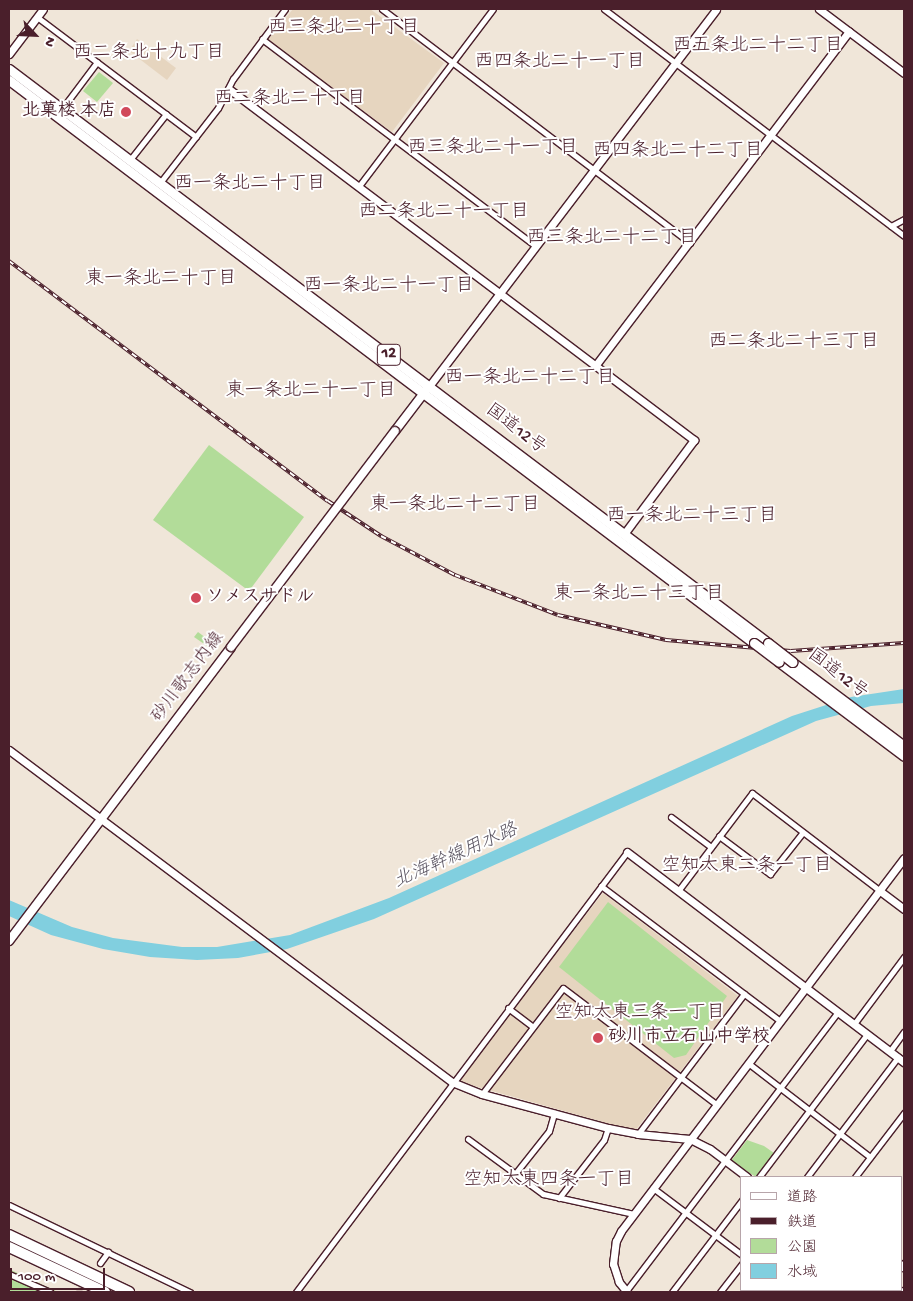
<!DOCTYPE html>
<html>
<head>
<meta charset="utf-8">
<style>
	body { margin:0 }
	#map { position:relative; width:913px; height:1301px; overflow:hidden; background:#f0e6d9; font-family:"Gochi Hand","Klee One",sans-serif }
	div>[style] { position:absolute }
	.built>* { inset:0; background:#e6d5bf }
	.green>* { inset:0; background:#b2dc99 }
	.water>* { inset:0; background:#81cfdf }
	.minor-tunnel>* { height:5px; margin-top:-2.5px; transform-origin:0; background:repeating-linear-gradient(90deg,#cfbeb6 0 5px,transparent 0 7.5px) }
	.roads { filter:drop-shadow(1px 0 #4a1f2b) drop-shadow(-1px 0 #4a1f2b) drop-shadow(0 1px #4a1f2b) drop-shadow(0 -1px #4a1f2b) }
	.minor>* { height:5px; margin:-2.5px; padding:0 2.5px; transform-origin:2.5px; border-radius:2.5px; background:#fff }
	.tertiary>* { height:7px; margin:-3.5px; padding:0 3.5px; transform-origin:3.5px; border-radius:3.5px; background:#fff }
	.secondary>* { height:8px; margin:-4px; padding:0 4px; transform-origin:4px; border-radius:4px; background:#fff }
	.trunk>* { height:9px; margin:-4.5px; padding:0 4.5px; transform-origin:4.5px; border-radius:4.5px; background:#fff }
	.motorway>* { height:10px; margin:-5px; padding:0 5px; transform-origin:5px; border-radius:5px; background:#fff }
	.rail>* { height:4px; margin-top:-2px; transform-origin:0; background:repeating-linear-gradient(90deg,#fff 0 5.5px,#4a1f2b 0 11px); box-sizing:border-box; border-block:1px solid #4a1f2b }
	.bridges { filter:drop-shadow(1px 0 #4a1f2b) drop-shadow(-1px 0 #4a1f2b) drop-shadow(0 1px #4a1f2b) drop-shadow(0 -1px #4a1f2b) }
	.secondary-bridge>* { height:8px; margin:-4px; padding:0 4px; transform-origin:4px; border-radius:4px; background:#fff }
	.trunk-bridge>* { height:9px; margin:-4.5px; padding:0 4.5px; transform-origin:4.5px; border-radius:4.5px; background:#fff }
	.dots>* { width:14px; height:14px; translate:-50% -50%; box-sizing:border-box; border:2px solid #fff; border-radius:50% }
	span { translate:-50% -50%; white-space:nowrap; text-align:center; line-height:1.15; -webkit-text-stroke:4px #fff; paint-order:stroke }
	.shield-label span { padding:1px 4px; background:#fff; border:1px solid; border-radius:4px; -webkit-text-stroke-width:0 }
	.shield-label { font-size:16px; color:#4a1f2b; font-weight:700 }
	.poi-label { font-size:18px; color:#4a1f2b; font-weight:700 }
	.right { translate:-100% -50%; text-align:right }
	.left { translate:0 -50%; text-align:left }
	.street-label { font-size:18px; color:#4a1f2b }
	.neighbourhood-label { font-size:19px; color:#4a1f2b }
	.water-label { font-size:19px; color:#5a5461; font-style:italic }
	.frame { position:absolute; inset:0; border:10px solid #4a1f2b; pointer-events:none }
	.legend { position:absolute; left:740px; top:1176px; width:162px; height:115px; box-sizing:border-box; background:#fff; border:1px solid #b7a5aa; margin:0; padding:6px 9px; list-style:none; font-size:15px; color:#4a1f2b }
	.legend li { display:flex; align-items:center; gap:10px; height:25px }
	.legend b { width:25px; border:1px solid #b7a5aa }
	.north { position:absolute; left:10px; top:10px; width:50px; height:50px; -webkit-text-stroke:4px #fff; paint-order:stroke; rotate:115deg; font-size:14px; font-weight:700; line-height:20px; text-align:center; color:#4a1f2b }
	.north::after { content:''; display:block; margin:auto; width:18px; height:22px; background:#4a1f2b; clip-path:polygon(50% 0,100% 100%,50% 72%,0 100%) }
	.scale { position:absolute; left:10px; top:1268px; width:95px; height:22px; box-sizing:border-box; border:2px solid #4a1f2b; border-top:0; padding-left:6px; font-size:15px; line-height:18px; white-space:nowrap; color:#4a1f2b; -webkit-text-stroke:4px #fff; paint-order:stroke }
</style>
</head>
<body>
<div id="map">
	<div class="built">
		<div style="clip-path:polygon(293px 9px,370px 9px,444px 63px,392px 132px,268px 40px)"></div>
		<div style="clip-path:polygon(137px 39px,176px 68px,167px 80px,129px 51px)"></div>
		<div style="clip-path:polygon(603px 893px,738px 996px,635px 1131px,457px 1081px)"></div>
	</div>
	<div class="green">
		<div style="clip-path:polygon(99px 72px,113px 83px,97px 102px,83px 91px)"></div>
		<div style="clip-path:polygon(209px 445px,304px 517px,249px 591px,153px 520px)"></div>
		<div style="clip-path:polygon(198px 632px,214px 644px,210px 648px,194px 637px)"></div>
		<div style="clip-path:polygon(608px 902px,727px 996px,686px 1055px,674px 1058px,559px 967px)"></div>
		<div style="clip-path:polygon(747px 1140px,764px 1146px,774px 1153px,756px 1177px,731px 1161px)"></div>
		<div style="clip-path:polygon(9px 1269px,58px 1292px,9px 1292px)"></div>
	</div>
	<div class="water">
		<div style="clip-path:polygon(904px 689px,904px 703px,871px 706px,816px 721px,374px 919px,287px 949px,238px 958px,197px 960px,150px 957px,103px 949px,51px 935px,9px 916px,9px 900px,72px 927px,113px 938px,182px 947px,217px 947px,290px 935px,389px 898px,792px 716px,851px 697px)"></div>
	</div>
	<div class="minor-tunnel">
		<div style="left:78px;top:1292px;width:14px;rotate:-54deg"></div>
	</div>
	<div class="roads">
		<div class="minor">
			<div style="left:382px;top:9px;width:387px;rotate:37.2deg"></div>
			<div style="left:604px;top:9px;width:376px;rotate:37.1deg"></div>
			<div style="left:37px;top:17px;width:199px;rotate:37deg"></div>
			<div style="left:262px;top:39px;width:343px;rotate:37.1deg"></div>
			<div style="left:61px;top:110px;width:60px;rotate:-53.1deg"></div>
			<div style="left:129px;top:161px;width:60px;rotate:-51.8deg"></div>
			<div style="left:159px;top:184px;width:96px;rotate:-52.2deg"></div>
			<div style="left:218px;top:108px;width:33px;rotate:-63deg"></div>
			<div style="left:233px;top:79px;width:87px;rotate:-53.4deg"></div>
			<div style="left:359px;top:186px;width:222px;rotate:-52.9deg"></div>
			<div style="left:891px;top:226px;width:15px;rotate:-28deg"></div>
			<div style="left:671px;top:817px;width:50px;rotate:36.9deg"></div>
			<div style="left:719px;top:836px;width:64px;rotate:36.7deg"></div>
			<div style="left:770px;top:874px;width:53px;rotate:-51.8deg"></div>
			<div style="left:601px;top:886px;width:224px;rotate:37deg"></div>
			<div style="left:678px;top:891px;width:123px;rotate:-52.9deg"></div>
			<div style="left:752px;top:793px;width:161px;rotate:37.4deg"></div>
			<div style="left:508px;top:1008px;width:31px;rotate:37deg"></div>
			<div style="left:854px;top:1024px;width:84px;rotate:-53.3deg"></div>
			<div style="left:890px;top:1051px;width:24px;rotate:-54deg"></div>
			<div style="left:748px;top:1063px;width:154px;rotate:37.6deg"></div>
			<div style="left:482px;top:1094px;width:133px;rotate:-52.6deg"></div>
			<div style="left:563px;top:988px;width:192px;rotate:37.2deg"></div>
			<div style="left:638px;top:1134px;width:176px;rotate:-52.9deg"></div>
			<div style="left:468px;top:1139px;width:93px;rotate:36.3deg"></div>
			<div style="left:543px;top:1194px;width:93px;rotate:12.4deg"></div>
			<div style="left:514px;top:1175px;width:56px;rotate:-51.5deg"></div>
			<div style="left:549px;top:1131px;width:19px;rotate:-74deg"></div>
			<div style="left:759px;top:1177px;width:179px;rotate:-52.9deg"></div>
			<div style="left:807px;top:1177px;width:151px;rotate:-52.8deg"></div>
			<div style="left:855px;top:1177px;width:81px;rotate:-52.6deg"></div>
			<div style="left:653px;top:1188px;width:111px;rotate:37deg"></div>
			<div style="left:559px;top:1198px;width:73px;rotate:-52.2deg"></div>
			<div style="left:604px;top:1140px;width:13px;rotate:-72deg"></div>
			<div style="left:9px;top:1205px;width:201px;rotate:25.7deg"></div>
			<div style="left:100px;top:1263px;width:14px;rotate:-54deg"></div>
			<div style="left:9px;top:1274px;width:45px;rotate:23.7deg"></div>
			<div style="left:787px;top:1290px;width:4px;rotate:34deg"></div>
			<div style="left:834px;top:1290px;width:4px;rotate:27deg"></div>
			<div style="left:901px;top:1290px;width:4px;rotate:34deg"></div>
			<div style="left:626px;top:1291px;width:350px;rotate:-52.8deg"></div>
			<div style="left:296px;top:1292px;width:551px;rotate:-53.05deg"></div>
			<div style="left:672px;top:1292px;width:116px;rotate:-52.7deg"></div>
			<div style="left:720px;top:1292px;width:36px;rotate:-52deg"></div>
			<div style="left:768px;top:1292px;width:3px;rotate:-45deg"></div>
		</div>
		<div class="tertiary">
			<div style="left:819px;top:9px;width:106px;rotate:37deg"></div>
			<div style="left:9px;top:54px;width:56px;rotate:-52.9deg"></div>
			<div style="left:229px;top:89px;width:583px;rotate:37.05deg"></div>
			<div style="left:694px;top:440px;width:117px;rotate:126.7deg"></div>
			<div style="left:595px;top:366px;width:420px;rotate:-52.8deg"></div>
			<div style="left:430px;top:385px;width:472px;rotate:-52.7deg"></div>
			<div style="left:9px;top:750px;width:554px;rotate:36.85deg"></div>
			<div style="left:452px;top:1082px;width:32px;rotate:22deg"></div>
			<div style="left:482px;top:1094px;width:131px;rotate:15.1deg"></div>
			<div style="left:608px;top:1128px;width:31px;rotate:11deg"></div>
			<div style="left:638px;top:1134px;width:52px;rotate:5.5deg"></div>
			<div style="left:690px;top:1139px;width:22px;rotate:27deg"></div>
			<div style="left:710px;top:1149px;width:46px;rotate:37.1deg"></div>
			<div style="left:627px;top:852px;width:348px;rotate:37.2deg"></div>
			<div style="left:880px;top:891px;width:30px;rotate:37deg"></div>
			<div style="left:902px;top:1267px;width:4px;rotate:-56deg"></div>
			<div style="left:627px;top:1292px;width:13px;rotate:-129deg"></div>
			<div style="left:619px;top:1282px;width:19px;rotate:-108deg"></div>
			<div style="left:613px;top:1264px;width:23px;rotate:-83deg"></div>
			<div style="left:616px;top:1241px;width:11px;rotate:-63deg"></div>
			<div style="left:621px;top:1231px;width:468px;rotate:-52.8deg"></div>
			<div style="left:879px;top:1292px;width:3px;rotate:-45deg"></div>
		</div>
		<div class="secondary">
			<div style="left:395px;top:431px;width:53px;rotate:-52.7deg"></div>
			<div style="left:9px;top:941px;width:368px;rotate:-52.9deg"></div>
		</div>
		<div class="trunk">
			<div style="left:9px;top:69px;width:952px;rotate:37.1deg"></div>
			<div style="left:9px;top:80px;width:934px;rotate:37.08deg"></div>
			<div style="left:779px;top:662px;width:156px;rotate:36.9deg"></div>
			<div style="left:792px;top:662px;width:140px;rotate:36.9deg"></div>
		</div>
		<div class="motorway">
			<div style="left:9px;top:1235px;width:133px;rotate:25.4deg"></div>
			<div style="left:9px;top:1247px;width:106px;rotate:25.1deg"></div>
		</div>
	</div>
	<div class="rail">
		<div style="left:9px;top:261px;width:399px;rotate:37deg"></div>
		<div style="left:328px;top:501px;width:64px;rotate:33.4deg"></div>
		<div style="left:381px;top:536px;width:84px;rotate:27.8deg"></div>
		<div style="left:455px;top:575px;width:110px;rotate:21.2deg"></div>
		<div style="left:558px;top:615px;width:111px;rotate:13deg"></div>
		<div style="left:666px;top:640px;width:125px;rotate:5deg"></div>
		<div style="left:791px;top:651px;width:113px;rotate:-4deg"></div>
	</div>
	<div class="bridges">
		<div class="secondary-bridge">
			<div style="left:231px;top:647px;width:271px;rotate:-52.8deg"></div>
		</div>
		<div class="trunk-bridge">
			<div style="left:754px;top:643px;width:31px;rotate:37deg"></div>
			<div style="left:768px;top:643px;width:31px;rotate:38deg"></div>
		</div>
	</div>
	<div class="dots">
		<div style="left:126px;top:112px;background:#d1495b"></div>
		<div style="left:196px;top:598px;background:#d1495b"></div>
		<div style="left:598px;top:1038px;background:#d1495b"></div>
	</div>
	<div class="shield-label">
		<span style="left:389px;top:355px">12</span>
	</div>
	<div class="poi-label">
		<span class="right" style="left:116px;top:112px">北菓楼 本店</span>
		<span class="left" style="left:206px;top:598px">ソメスサドル</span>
		<span class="left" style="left:608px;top:1038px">砂川市立石山中学校</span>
	</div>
	<div class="street-label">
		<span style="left:515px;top:430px;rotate:37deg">国道12号</span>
		<span style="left:837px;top:675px;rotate:37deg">国道12号</span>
		<span style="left:189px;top:678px;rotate:-53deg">砂川歌志内線</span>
	</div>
	<div class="neighbourhood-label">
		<span style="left:344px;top:29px">西三条北二十丁目</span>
		<span style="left:758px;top:47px">西五条北二十二丁目</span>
		<span style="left:149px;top:54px">西二条北十九丁目</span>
		<span style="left:560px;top:63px">西四条北二十一丁目</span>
		<span style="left:290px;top:100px">西二条北二十丁目</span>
		<span style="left:493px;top:149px">西三条北二十一丁目</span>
		<span style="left:678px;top:152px">西四条北二十二丁目</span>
		<span style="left:250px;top:185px">西一条北二十丁目</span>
		<span style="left:444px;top:213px">西二条北二十一丁目</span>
		<span style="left:612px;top:239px">西三条北二十二丁目</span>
		<span style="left:161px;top:280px">東一条北二十丁目</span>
		<span style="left:389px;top:287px">西一条北二十一丁目</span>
		<span style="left:794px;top:343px">西二条北二十三丁目</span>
		<span style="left:530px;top:379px">西一条北二十二丁目</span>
		<span style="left:311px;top:392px">東一条北二十一丁目</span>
		<span style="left:455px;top:506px">東一条北二十二丁目</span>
		<span style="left:692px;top:517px">西一条北二十三丁目</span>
		<span style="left:639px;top:595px">東一条北二十三丁目</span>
		<span style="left:747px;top:867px">空知太東二条一丁目</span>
		<span style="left:640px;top:1014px">空知太東三条一丁目</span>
		<span style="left:549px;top:1181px">空知太東四条一丁目</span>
	</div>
	<div class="water-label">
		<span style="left:456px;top:857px;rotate:-24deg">北海幹線用水路</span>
	</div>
	<div class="frame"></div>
	<ul class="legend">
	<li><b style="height:6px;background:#fff"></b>道路</li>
	<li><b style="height:6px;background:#4a1f2b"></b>鉄道</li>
	<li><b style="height:14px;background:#b2dc99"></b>公園</li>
	<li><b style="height:14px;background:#81cfdf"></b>水域</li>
	</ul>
	<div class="north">N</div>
	<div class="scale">100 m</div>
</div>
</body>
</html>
